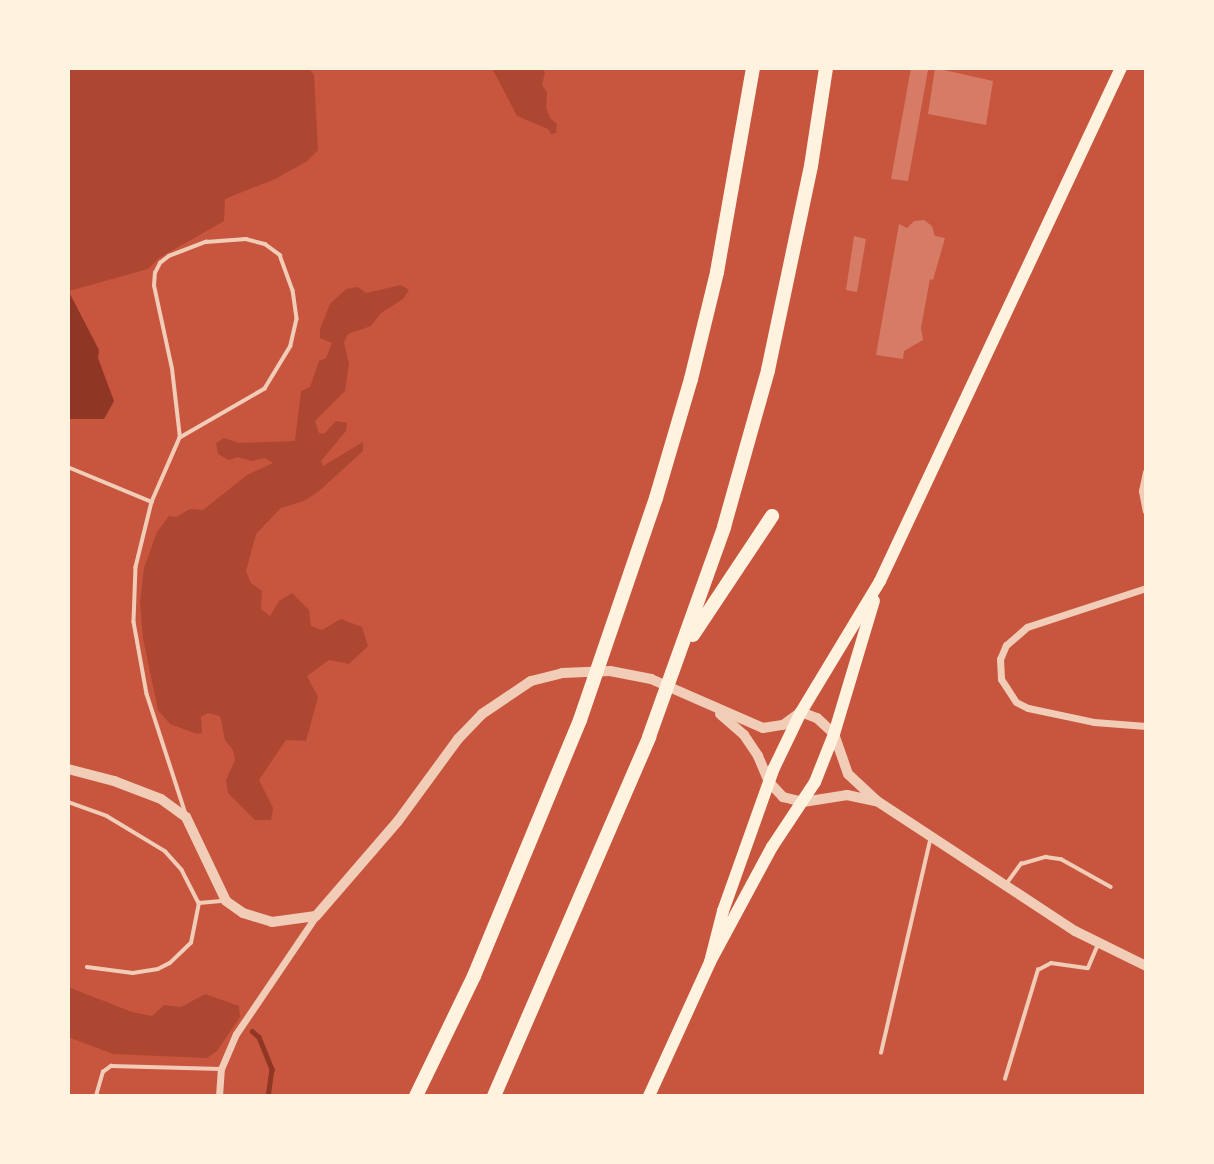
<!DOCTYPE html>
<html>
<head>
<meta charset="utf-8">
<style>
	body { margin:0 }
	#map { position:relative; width:1214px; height:1164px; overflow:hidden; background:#c8553d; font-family:"Work Sans",sans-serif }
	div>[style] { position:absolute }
	.green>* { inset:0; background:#ae4732 }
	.water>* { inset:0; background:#8f3625 }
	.stream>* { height:4.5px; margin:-2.25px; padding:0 2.25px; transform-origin:2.25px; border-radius:2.25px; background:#8f3625 }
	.building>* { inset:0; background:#d67c66 }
	.service>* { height:3.5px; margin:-1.75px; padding:0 1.75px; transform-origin:1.75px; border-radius:1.75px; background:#f1ccb7 }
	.minor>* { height:7px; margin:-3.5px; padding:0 3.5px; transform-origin:3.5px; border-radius:3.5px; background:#f1ccb7 }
	.tertiary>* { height:10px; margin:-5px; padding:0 5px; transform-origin:5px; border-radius:5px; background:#f1ccb7 }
	.primary>* { height:12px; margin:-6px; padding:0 6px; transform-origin:6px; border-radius:6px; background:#fff3e0 }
	.motorway>* { height:14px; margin:-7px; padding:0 7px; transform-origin:7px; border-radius:7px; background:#fff3e0 }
	span { translate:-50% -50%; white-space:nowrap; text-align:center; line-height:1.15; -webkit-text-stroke:7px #fff3e0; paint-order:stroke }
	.frame { position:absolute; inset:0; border:70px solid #fff3e0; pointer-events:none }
</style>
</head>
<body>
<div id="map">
	<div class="green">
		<div style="clip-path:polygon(68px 68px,309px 68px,314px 75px,318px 150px,306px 162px,275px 179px,225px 199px,224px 221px,159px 258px,148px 269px,69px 291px)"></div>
		<div style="clip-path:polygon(492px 68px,542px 68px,545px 72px,542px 85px,547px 92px,546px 107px,550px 118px,557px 124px,556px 133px,551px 134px,548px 129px,517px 116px)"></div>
		<div style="clip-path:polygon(401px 285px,409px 290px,403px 299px,381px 313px,371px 326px,348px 334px,344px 342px,349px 364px,345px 391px,315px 421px,319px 433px,324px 434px,336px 421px,347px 423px,346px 431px,321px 461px,323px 466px,363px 442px,363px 451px,318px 492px,304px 501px,281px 508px,256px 534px,246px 571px,251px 583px,262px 591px,261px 609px,270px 616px,279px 601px,292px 593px,309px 610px,311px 626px,322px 630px,341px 619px,362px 627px,368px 646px,349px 664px,329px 660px,307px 676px,318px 697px,306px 741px,286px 740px,259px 780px,273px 808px,271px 820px,255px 820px,228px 793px,226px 780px,235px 760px,233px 750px,225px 740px,220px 716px,208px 713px,201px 717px,202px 733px,197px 734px,170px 724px,158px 710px,143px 638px,140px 603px,144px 568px,157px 532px,169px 516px,176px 517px,190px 509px,203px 510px,247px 475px,273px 463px,265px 458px,251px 461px,238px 457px,229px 460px,218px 454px,216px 443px,224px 438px,239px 443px,295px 441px,301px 391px,310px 387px,319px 361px,326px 358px,332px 343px,320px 338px,320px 329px,330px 304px,346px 289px,358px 287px,366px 293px)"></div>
		<div style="clip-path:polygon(68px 987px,132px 1012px,152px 1016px,164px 1005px,181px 1007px,205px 994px,239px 1006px,240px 1017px,217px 1051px,207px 1058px,113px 1054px,68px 1037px)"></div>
	</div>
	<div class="water">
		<div style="clip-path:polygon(68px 290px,99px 350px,98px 358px,114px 401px,104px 419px,68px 419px)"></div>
	</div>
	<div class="stream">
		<div style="left:252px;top:1031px;width:9px;rotate:41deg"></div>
		<div style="left:259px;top:1037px;width:35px;rotate:68deg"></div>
		<div style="left:272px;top:1069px;width:27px;rotate:98deg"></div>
	</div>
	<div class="building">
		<div style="clip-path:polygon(911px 68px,928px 70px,908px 181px,891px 179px)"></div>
		<div style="clip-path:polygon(935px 68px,993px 81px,986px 125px,928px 114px)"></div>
		<div style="clip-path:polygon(924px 220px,932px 226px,935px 236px,945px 238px,933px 280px,930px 279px,921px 328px,923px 340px,904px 351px,903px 359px,876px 355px,899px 224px,907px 228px,914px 221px)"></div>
		<div style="clip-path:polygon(854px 236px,866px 239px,857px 292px,846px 290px)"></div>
	</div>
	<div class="service">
		<div style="left:180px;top:438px;width:69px;rotate:-96.6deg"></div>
		<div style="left:172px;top:369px;width:85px;rotate:-102.2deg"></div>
		<div style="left:154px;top:286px;width:13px;rotate:-86deg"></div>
		<div style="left:155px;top:273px;width:11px;rotate:-63deg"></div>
		<div style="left:160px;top:263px;width:11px;rotate:-38deg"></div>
		<div style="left:169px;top:256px;width:40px;rotate:-21deg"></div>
		<div style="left:206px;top:242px;width:40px;rotate:-4.3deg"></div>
		<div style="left:246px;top:239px;width:20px;rotate:15deg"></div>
		<div style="left:265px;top:244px;width:19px;rotate:36deg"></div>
		<div style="left:280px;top:255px;width:37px;rotate:70deg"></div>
		<div style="left:293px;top:290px;width:29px;rotate:82deg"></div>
		<div style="left:297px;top:319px;width:28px;rotate:103deg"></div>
		<div style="left:291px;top:346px;width:50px;rotate:121.2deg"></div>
		<div style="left:265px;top:389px;width:98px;rotate:150deg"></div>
		<div style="left:180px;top:438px;width:70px;rotate:113.6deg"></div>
		<div style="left:152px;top:502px;width:67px;rotate:103.8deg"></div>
		<div style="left:136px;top:567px;width:55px;rotate:92.1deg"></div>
		<div style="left:134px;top:622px;width:73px;rotate:79.8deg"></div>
		<div style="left:147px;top:694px;width:123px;rotate:72deg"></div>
		<div style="left:68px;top:467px;width:91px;rotate:22.6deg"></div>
		<div style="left:68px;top:802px;width:41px;rotate:19.7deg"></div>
		<div style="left:107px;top:816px;width:68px;rotate:31.1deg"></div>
		<div style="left:165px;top:851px;width:25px;rotate:48deg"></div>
		<div style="left:182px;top:870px;width:37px;rotate:63deg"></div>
		<div style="left:199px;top:903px;width:25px;rotate:-5deg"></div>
		<div style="left:1007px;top:883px;width:24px;rotate:-54deg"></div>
		<div style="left:1021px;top:864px;width:26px;rotate:-16deg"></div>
		<div style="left:1046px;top:857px;width:15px;rotate:8deg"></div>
		<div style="left:1061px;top:859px;width:57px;rotate:29.2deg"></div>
		<div style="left:87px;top:967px;width:46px;rotate:7.4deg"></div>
		<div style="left:133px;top:973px;width:25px;rotate:-9deg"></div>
		<div style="left:158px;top:969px;width:13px;rotate:-27deg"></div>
		<div style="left:170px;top:963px;width:29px;rotate:-44deg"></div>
		<div style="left:191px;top:943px;width:41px;rotate:-78.7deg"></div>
		<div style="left:881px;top:1053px;width:219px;rotate:-77deg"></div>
		<div style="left:1005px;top:1079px;width:114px;rotate:-73.2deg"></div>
		<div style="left:1038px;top:970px;width:15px;rotate:-28deg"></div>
		<div style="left:1051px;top:963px;width:37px;rotate:8deg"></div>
		<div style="left:1088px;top:968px;width:26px;rotate:-67deg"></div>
		<div style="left:96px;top:1096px;width:25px;rotate:-74deg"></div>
		<div style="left:103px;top:1072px;width:10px;rotate:-37deg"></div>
		<div style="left:111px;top:1066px;width:110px;rotate:1.6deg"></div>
	</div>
	<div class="minor">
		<div style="left:1146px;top:472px;width:19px;rotate:102deg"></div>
		<div style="left:1142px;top:491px;width:20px;rotate:79deg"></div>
		<div style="left:1146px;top:588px;width:125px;rotate:161.9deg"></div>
		<div style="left:1027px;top:627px;width:28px;rotate:139deg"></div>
		<div style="left:1006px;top:645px;width:15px;rotate:113deg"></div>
		<div style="left:1000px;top:659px;width:20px;rotate:87deg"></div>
		<div style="left:1001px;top:679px;width:27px;rotate:57deg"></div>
		<div style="left:1016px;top:702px;width:13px;rotate:27deg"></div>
		<div style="left:1028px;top:708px;width:67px;rotate:12deg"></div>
		<div style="left:1094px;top:722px;width:52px;rotate:4.4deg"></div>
		<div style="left:219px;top:1096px;width:27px;rotate:-86deg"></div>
		<div style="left:221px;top:1069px;width:38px;rotate:-67deg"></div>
		<div style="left:236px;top:1034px;width:143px;rotate:-55.9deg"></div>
	</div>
	<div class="tertiary">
		<div style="left:720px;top:714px;width:32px;rotate:41deg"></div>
		<div style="left:744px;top:735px;width:25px;rotate:56deg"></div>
		<div style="left:758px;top:756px;width:28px;rotate:67deg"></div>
		<div style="left:769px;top:782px;width:21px;rotate:47deg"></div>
		<div style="left:783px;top:797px;width:21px;rotate:14deg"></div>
		<div style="left:803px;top:802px;width:45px;rotate:-9deg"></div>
		<div style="left:847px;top:795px;width:30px;rotate:12deg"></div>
		<div style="left:68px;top:769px;width:48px;rotate:14.6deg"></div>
		<div style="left:114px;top:781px;width:50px;rotate:21deg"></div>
		<div style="left:161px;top:799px;width:31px;rotate:36deg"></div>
		<div style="left:186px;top:817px;width:93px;rotate:64.5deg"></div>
		<div style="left:226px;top:901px;width:21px;rotate:35deg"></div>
		<div style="left:243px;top:913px;width:30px;rotate:17deg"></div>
		<div style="left:272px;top:922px;width:44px;rotate:-7.8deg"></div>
		<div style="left:316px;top:916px;width:125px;rotate:-49.2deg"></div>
		<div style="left:398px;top:821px;width:102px;rotate:-53.8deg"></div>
		<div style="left:458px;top:739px;width:35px;rotate:-46deg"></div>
		<div style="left:482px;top:714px;width:59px;rotate:-34deg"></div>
		<div style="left:531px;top:681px;width:32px;rotate:-14deg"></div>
		<div style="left:562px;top:673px;width:48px;rotate:-2.4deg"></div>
		<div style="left:610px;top:671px;width:42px;rotate:11deg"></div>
		<div style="left:651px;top:679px;width:122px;rotate:23.6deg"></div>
		<div style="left:763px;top:728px;width:20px;rotate:-9deg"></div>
		<div style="left:783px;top:725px;width:22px;rotate:-36deg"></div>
		<div style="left:801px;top:712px;width:17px;rotate:21deg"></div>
		<div style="left:817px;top:718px;width:23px;rotate:43deg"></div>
		<div style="left:834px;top:734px;width:42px;rotate:70.7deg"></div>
		<div style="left:848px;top:774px;width:40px;rotate:43deg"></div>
		<div style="left:877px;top:801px;width:237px;rotate:33.3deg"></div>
		<div style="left:1075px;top:931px;width:79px;rotate:26.2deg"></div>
	</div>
	<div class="primary">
		<div style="left:710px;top:962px;width:53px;rotate:-75.7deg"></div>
		<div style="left:723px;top:911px;width:152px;rotate:-70.4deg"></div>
		<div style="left:774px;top:768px;width:62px;rotate:-64.3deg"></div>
		<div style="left:801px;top:712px;width:153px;rotate:-58.9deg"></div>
		<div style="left:880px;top:581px;width:567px;rotate:-64.84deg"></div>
		<div style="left:649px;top:1096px;width:147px;rotate:-65.5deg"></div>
		<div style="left:710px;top:962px;width:131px;rotate:-61.7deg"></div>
		<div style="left:772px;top:847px;width:78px;rotate:-56.5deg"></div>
		<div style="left:815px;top:782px;width:52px;rotate:-68.4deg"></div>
		<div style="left:834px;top:734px;width:139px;rotate:-73.3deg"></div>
	</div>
	<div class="motorway">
		<div style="left:693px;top:635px;width:143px;rotate:-56.4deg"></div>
		<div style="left:416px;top:1096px;width:133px;rotate:-64.2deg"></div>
		<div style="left:474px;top:976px;width:277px;rotate:-67.5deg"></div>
		<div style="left:580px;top:720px;width:235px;rotate:-71.1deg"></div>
		<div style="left:656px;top:498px;width:124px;rotate:-73.6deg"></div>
		<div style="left:691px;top:379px;width:110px;rotate:-76.3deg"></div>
		<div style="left:717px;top:272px;width:207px;rotate:-80deg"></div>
		<div style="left:494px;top:1096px;width:391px;rotate:-66.6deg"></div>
		<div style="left:649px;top:737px;width:223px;rotate:-70.3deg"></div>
		<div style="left:724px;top:527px;width:163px;rotate:-74.3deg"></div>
		<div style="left:768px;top:370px;width:208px;rotate:-78.1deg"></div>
		<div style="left:811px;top:166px;width:99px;rotate:-81.3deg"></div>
	</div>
	<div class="frame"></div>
</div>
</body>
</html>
